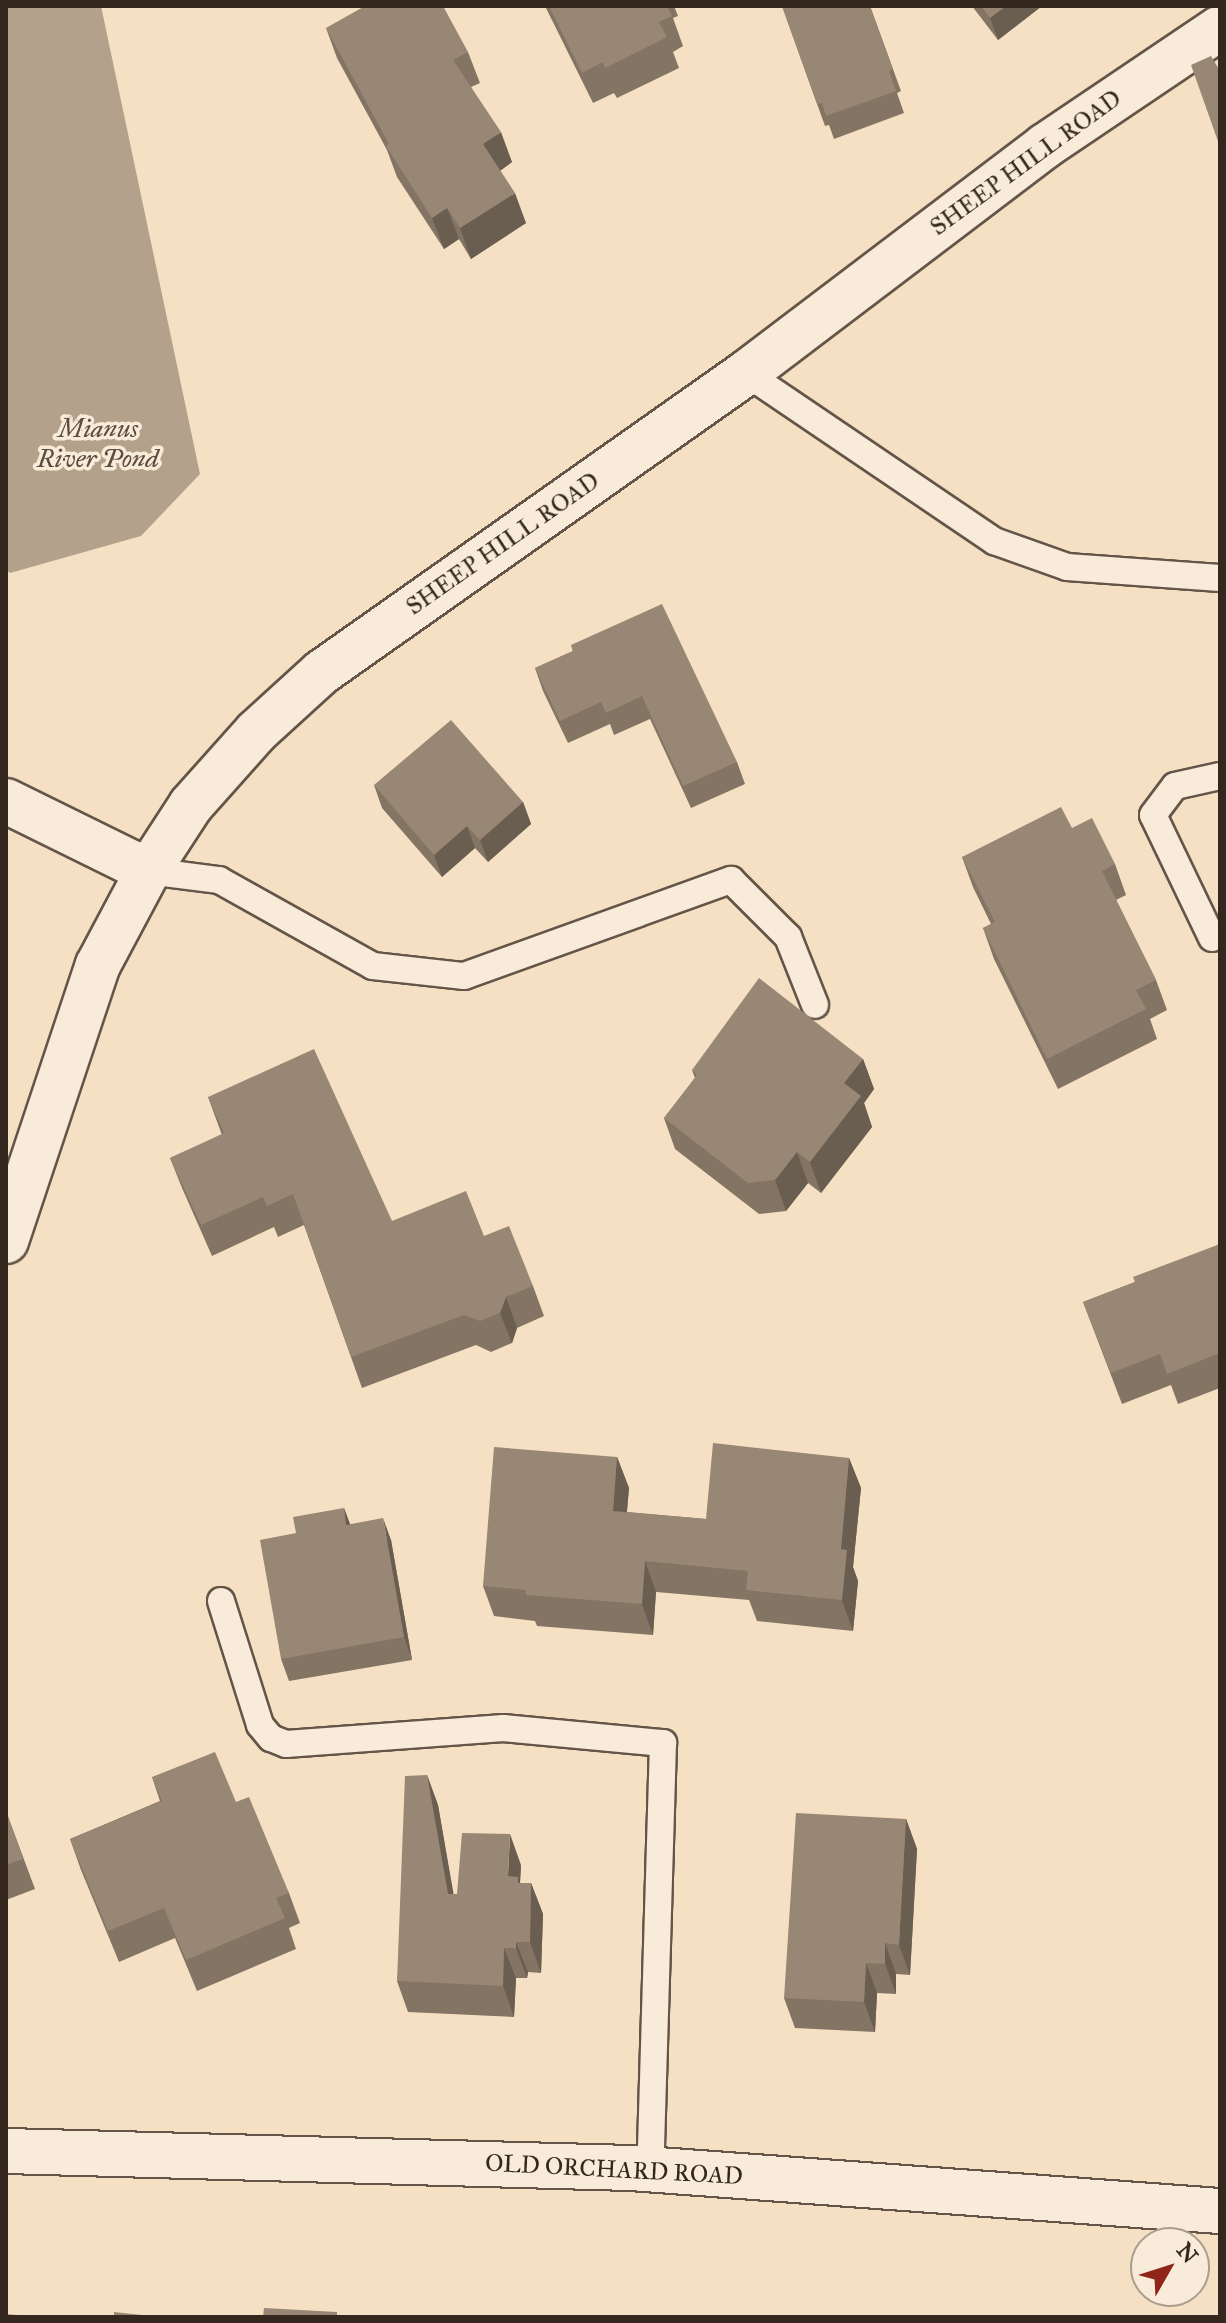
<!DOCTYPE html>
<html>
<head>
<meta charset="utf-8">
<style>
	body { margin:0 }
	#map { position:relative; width:1226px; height:2323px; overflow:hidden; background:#f5e0c4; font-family:"IM FELL Great Primer",serif }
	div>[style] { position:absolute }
	.water>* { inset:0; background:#b3a18c }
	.roads { filter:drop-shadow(2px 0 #645548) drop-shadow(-2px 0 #645548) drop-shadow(0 2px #645548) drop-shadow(0 -2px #645548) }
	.service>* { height:26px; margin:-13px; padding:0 13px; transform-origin:13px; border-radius:13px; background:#f8ebd9 }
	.minor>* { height:44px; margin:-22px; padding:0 22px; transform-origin:22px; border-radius:22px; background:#f8ebd9 }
	.tertiary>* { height:44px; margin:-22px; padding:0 22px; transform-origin:22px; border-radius:22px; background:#f8ebd9 }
	.wall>* { inset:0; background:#837464 }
	.shaded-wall>* { inset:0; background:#6a5e51 }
	.building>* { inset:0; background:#988774 }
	span { translate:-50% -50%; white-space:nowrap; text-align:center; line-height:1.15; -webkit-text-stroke:7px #f8ebd9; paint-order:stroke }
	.street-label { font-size:24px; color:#34271e }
	.water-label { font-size:26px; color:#5a4c3f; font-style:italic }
	.frame { position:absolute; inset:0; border:8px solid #34271e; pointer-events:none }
	.north { position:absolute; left:1130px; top:2227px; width:80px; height:80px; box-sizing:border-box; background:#f8ebd9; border:2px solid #aa9d8e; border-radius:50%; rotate:51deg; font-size:22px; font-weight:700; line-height:32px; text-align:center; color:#34271e }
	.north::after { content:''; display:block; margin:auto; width:28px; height:36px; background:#8f2418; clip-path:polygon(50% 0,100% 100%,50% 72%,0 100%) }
</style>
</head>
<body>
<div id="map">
	<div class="water">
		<div style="clip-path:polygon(6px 6px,101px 6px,200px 474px,141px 536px,10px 573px,6px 570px)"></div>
	</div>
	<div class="roads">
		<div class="service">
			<div style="left:746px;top:373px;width:300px;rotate:34.1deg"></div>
			<div style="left:994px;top:541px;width:77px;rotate:19.6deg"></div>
			<div style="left:1067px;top:567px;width:153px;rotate:4.1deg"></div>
			<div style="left:148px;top:871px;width:72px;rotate:7.2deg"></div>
			<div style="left:219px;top:880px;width:176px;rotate:29.2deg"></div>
			<div style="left:373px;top:966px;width:92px;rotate:6.3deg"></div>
			<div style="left:464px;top:976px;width:284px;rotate:-19.8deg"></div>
			<div style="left:731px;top:880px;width:81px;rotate:45deg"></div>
			<div style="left:788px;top:937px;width:73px;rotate:68.3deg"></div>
			<div style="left:1212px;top:938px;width:136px;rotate:-115.6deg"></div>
			<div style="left:1153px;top:815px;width:36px;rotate:-53deg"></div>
			<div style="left:1175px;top:786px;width:46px;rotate:-12.5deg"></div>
			<div style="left:221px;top:1601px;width:130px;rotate:72.5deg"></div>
			<div style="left:260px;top:1725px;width:17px;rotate:50deg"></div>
			<div style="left:271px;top:1738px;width:16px;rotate:22deg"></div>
			<div style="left:286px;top:1744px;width:218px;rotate:-4.2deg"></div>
			<div style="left:503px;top:1728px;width:161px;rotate:5.4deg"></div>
			<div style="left:663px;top:1743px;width:426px;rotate:91.7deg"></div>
		</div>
		<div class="minor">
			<div style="left:6px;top:801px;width:158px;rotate:26.2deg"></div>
			<div style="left:6px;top:2151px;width:625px;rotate:1.56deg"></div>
			<div style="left:631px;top:2168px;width:591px;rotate:4.18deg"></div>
		</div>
		<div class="tertiary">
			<div style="left:6px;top:1241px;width:291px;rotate:-71.6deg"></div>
			<div style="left:98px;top:965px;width:106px;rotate:-62deg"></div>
			<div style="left:148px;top:871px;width:79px;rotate:-56.9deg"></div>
			<div style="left:191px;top:805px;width:98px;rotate:-48.3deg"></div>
			<div style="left:256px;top:732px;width:89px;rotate:-42.3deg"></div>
			<div style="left:322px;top:672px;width:519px;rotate:-35.19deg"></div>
			<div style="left:746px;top:373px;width:375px;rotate:-37.2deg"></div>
			<div style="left:1045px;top:146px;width:211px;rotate:-34deg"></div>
		</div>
	</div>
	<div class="wall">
		<div style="clip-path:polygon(545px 6px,674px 6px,678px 16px,673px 18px,683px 46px,673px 52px,679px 68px,617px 98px,614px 93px,593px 103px)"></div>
		<div style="clip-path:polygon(782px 6px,870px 6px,901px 91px,897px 93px,904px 113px,834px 139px,829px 125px,825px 126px)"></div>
		<div style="clip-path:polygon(972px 6px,1042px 6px,998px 40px)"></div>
		<div style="clip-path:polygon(326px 28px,468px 52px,480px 83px,471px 87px,512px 162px,500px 171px,526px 223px,471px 259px,459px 239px,444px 249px,397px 177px,387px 150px,337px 58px)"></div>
		<div style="clip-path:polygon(571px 645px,737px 762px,745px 784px,691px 808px,650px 719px,614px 735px,610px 724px,568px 743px,543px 691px,535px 668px,573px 651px)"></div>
		<div style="clip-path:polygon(374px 785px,523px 802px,531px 824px,488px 862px,475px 848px,442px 877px,382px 808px)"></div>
		<div style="clip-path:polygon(1072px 828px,1115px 864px,1126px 895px,1116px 900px,1156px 980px,1167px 1010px,1150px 1019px,1157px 1039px,1058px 1089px,994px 959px,983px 928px,991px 924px,973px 887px,962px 857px)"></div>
		<div style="clip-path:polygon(863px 1059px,874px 1089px,864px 1103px,872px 1127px,821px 1193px,808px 1183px,786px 1211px,759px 1214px,675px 1149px,664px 1118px,695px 1078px,692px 1070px)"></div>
		<div style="clip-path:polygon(208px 1097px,392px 1221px,484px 1236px,533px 1286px,544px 1316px,517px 1328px,512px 1343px,491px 1352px,476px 1345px,362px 1388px,304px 1225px,278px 1237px,274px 1227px,212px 1256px,182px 1188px,170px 1158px,222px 1135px)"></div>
		<div style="clip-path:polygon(1220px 1244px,1220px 1388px,1178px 1404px,1171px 1385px,1122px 1404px,1083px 1302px,1135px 1282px)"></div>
		<div style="clip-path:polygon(617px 1457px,629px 1488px,627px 1512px,706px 1519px,849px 1458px,861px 1488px,853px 1567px,858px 1581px,853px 1631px,757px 1621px,749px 1600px,656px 1592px,653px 1635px,537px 1626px,535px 1621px,494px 1616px,483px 1586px)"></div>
		<div style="clip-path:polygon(344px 1508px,350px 1524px,391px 1540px,412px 1660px,289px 1681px,281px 1659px)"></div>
		<div style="clip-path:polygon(427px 1775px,438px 1805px,453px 1894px,457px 1894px,521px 1865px,520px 1883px,531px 1883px,543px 1914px,541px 1973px,528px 1972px,527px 1978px,516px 1978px,514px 2017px,408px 2012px,397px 1981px)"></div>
		<div style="clip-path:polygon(152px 1777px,236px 1802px,289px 1893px,300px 1923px,289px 1928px,296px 1949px,197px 1991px,175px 1938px,119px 1962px,81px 1870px,70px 1839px,160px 1801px)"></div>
		<div style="clip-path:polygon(6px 1811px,35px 1889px,6px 1900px)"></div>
		<div style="clip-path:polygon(906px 1819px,917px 1849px,910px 1975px,896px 1974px,896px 1994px,877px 1993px,875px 2032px,795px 2028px,784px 1998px)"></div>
	</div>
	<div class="shaded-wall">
		<div style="clip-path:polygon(1006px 6px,1042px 6px,998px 40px,990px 18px)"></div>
		<div style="clip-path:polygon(501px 132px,512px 162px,494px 175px,483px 144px)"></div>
		<div style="clip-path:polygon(515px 193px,526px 223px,471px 259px,460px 228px)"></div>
		<div style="clip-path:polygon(447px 208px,459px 239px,444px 249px,432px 218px)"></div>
		<div style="clip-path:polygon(523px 802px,531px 824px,488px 862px,480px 840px)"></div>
		<div style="clip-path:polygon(467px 826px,475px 848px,442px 877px,434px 855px)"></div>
		<div style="clip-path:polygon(863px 1059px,874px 1089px,864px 1103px,872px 1127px,821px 1193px,810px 1162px,844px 1083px)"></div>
		<div style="clip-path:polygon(797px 1152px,808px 1183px,786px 1211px,775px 1180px)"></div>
		<div style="clip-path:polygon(506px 1297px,517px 1328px,512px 1343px,500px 1313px)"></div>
		<div style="clip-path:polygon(617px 1457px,629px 1488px,624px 1542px,613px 1511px)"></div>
		<div style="clip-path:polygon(849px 1458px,861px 1488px,853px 1567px,858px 1581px,853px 1631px,842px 1600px,841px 1549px)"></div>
		<div style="clip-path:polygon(344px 1508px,352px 1530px,346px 1525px)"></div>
		<div style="clip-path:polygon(383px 1518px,391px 1540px,412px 1660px,404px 1637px)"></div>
		<div style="clip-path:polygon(645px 1561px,656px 1592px,653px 1635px,642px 1604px)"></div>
		<div style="clip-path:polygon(427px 1775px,438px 1805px,459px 1925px,448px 1894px)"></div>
		<div style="clip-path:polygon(906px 1819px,917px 1849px,910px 1975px,899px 1945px)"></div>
		<div style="clip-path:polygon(510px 1834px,521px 1865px,520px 1882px,529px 1907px,508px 1876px)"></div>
		<div style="clip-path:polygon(531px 1883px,543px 1914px,541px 1973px,530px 1942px)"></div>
		<div style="clip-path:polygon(516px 1942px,528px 1972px,527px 1978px,516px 1948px)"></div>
		<div style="clip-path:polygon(885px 1943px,896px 1974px,896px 1994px,885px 1964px)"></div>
		<div style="clip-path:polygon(504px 1948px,516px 1978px,514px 2017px,503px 1986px)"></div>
		<div style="clip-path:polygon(866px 1963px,877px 1993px,875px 2032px,864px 2002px)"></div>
	</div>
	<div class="building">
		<div style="clip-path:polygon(365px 6px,443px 6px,468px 52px,453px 60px,501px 132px,483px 144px,515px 193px,460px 228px,447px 208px,432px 218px,386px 146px,389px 144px,326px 28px)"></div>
		<div style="clip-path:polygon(549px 6px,667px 6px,672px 16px,659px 22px,667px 37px,605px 68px,603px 62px,582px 73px)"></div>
		<div style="clip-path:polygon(782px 6px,870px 6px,893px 69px,889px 71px,896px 91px,826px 116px,822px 103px,817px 104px)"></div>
		<div style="clip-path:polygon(981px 6px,1006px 6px,990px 18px)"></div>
		<div style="clip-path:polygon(1211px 56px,1220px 71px,1220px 147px,1191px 65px)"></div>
		<div style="clip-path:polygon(662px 604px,737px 762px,683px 786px,642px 696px,606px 713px,601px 702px,560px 721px,535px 668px,573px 651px,571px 645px)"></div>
		<div style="clip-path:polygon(451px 720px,523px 802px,480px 840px,467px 826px,434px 855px,374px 785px)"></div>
		<div style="clip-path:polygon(1061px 807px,1072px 828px,1092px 818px,1115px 864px,1102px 871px,1156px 980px,1136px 990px,1146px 1009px,1047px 1059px,983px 928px,995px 922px,962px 857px)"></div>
		<div style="clip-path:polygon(759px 978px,863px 1059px,844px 1083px,861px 1096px,810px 1162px,797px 1152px,775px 1180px,748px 1183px,664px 1118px,697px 1075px,692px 1070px)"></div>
		<div style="clip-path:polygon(314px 1049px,392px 1221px,466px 1191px,484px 1236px,509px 1226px,533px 1286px,506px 1297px,500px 1313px,480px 1321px,464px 1315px,351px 1357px,293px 1194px,267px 1206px,263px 1197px,201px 1225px,170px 1158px,224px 1133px,208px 1097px)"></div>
		<div style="clip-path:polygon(1220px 1244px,1220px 1353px,1167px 1374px,1160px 1354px,1111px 1373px,1083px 1302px,1135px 1282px,1133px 1277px)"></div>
		<div style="clip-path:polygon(713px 1443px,849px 1458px,841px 1549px,847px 1550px,842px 1600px,746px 1590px,748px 1571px,645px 1561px,642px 1604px,526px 1595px,526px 1590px,483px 1586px,494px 1447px,617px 1457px,613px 1511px,706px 1519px)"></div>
		<div style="clip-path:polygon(344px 1508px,346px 1525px,383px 1518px,404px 1637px,281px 1659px,260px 1540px,296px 1533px,293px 1517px)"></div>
		<div style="clip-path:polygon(215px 1752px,236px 1802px,249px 1797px,289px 1893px,276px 1898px,285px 1918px,186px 1960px,164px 1908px,108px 1931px,70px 1839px,162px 1801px,152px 1777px)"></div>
		<div style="clip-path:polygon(427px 1775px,448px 1894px,457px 1894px,462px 1833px,510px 1834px,508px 1876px,518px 1877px,518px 1883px,531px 1883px,530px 1942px,516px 1942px,516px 1948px,504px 1948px,503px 1986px,397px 1981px,405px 1776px)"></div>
		<div style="clip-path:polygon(6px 1811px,23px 1859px,6px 1865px)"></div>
		<div style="clip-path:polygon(796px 1813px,906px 1819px,899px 1945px,885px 1943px,885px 1964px,866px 1963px,864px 2002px,784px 1998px)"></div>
		<div style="clip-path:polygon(264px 2308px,337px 2312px,337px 2317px,340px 2317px,263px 2317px)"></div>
		<div style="clip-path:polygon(114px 2312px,160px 2317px,114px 2317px)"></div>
		<div style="clip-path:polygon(6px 2314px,39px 2317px,6px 2317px)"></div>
	</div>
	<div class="street-label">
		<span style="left:1026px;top:163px;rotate:-36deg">SHEEP HILL ROAD</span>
		<span style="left:503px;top:544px;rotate:-35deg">SHEEP HILL ROAD</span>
		<span style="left:614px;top:2170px;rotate:3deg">OLD ORCHARD ROAD</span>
	</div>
	<div class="water-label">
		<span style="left:98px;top:444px">Mianus<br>River Pond</span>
	</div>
	<div class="frame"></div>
	<div class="north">N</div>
</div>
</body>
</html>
